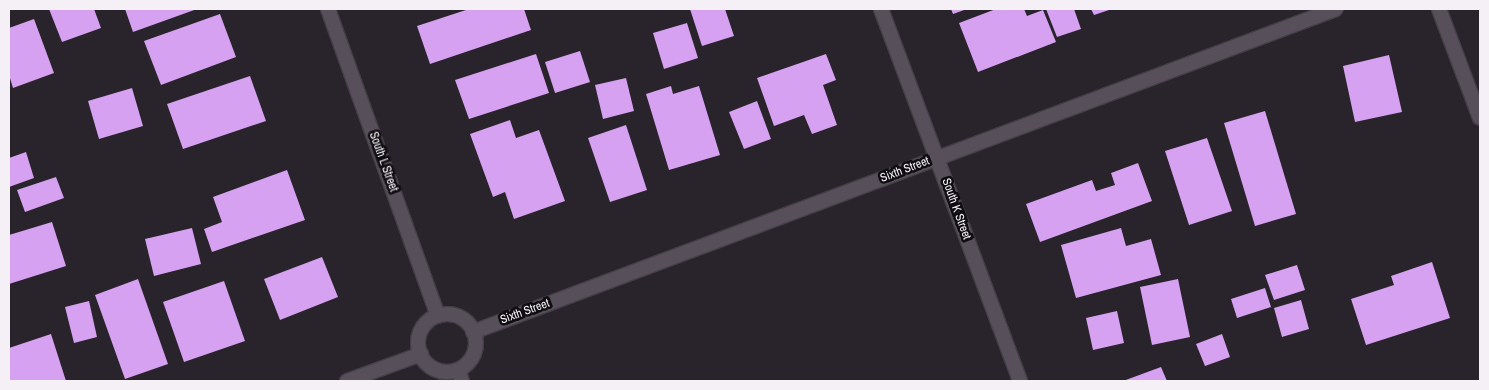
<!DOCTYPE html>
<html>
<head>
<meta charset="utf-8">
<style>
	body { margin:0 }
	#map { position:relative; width:1489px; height:390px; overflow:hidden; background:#29232c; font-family:"Archivo Narrow",sans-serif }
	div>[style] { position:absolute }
	.building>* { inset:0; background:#d6a1f0 }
	.roads { filter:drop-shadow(1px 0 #443e46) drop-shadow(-1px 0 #443e46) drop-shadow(0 1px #443e46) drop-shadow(0 -1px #443e46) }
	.minor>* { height:14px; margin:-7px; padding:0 7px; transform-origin:7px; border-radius:7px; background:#57505b }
	.tertiary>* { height:14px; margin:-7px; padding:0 7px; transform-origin:7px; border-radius:7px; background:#57505b }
	.tertiary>.ring { margin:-7px; padding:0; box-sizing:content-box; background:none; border:14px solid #57505b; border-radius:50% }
	span { translate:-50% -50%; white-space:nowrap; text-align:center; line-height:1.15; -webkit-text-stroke:5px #100d12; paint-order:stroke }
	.street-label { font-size:12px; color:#f4f0f6 }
	.frame { position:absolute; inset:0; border:10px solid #f4f0f6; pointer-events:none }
</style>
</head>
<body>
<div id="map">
	<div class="building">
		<div style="clip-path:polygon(49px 9px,94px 9px,101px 28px,62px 42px)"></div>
		<div style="clip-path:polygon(125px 9px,197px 9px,133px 32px)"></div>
		<div style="clip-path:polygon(469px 9px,524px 9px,531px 30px,430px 64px,417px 26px)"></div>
		<div style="clip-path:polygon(690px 9px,725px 9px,734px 36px,702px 46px)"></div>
		<div style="clip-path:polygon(951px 9px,967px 9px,953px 14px)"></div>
		<div style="clip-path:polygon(996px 9px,1024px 9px,1027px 16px,1043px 10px,1056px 42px,978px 72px,959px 23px)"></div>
		<div style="clip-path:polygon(1046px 9px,1074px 9px,1081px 29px,1057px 37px)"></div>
		<div style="clip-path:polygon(1091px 9px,1112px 9px,1094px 15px)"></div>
		<div style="clip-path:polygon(220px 14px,236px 57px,161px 85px,144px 41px)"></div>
		<div style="clip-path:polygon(34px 19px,54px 73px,13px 88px,9px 75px,9px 28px)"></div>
		<div style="clip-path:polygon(687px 23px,698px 58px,664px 69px,653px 33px)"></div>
		<div style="clip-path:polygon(580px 51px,590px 82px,555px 93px,545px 62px)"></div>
		<div style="clip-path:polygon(536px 54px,549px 93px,469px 119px,455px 80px)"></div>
		<div style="clip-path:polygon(826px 54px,836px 80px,823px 85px,837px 125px,812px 134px,804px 115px,774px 126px,757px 78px)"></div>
		<div style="clip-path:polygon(1389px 55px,1402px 112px,1355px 122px,1343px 66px)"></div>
		<div style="clip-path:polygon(250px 76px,266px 121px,183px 149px,167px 104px)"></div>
		<div style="clip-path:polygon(626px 78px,634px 111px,603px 119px,595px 85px)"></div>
		<div style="clip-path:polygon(671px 86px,673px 94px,699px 86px,720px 155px,669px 170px,646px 94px)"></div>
		<div style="clip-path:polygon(132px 88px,143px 126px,99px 139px,88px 101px)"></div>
		<div style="clip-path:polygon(757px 101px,771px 139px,744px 149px,729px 112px)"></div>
		<div style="clip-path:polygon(1265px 111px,1296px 214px,1255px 226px,1224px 123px)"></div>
		<div style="clip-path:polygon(510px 120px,516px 138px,539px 130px,565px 201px,514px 219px,505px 192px,493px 197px,470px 134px)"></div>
		<div style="clip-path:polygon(626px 125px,647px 190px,610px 202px,588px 138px)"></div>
		<div style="clip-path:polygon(1207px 138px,1232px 211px,1189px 225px,1165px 151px)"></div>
		<div style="clip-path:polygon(26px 152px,34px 178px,9px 187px,9px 158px)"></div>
		<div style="clip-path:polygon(1138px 163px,1152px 201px,1040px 242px,1026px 204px,1092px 180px,1096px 191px,1115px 185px,1111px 173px)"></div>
		<div style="clip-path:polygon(287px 170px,305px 220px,212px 252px,204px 229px,222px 222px,213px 197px)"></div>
		<div style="clip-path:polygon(56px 177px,64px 198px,25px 212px,17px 190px)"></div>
		<div style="clip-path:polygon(52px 222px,66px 266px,9px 284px,9px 235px)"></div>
		<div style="clip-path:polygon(192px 228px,201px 264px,154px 276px,145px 239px)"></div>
		<div style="clip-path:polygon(1121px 228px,1126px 246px,1151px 239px,1161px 275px,1076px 298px,1061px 245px)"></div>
		<div style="clip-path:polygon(322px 257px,338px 297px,280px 320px,264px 279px)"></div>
		<div style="clip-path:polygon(1432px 262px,1450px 318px,1366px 345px,1351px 299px,1394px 285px,1391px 276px)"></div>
		<div style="clip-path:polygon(1297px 265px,1305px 290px,1274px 300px,1265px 275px)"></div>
		<div style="clip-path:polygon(138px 279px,168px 364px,125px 379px,95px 295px)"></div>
		<div style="clip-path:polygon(1178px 279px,1190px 337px,1152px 345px,1140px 287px)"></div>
		<div style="clip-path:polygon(224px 281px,245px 341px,184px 362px,163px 302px)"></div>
		<div style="clip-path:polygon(1265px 288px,1271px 307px,1237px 318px,1231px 299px)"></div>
		<div style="clip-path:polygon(1301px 300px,1309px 329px,1282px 337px,1274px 308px)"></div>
		<div style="clip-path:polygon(89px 301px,97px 337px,74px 343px,65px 307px)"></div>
		<div style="clip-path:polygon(1117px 311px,1124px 343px,1093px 350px,1086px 318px)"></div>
		<div style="clip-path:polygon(51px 334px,66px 381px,9px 381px,9px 348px)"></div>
		<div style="clip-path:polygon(1222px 334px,1230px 357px,1205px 366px,1196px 344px)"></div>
		<div style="clip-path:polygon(1161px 367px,1167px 381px,1123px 381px)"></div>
	</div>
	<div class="roads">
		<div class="minor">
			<div style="left:881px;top:9px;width:397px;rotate:69.5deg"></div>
			<div style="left:1439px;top:9px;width:116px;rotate:69.4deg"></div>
			<div style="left:473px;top:332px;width:921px;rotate:-20.52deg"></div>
			<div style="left:347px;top:381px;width:79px;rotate:-20deg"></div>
		</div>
		<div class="tertiary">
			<div style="left:328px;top:9px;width:326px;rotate:70.3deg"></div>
			<div class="ring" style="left:418px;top:314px;width:44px;height:44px"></div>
			<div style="left:458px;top:370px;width:12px;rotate:70deg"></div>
		</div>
	</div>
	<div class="street-label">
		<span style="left:383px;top:162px;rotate:70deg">South L Street</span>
		<span style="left:905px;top:170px;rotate:-21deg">Sixth Street</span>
		<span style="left:956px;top:209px;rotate:70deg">South K Street</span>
		<span style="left:525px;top:312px;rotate:-20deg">Sixth Street</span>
	</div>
	<div class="frame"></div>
</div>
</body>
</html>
